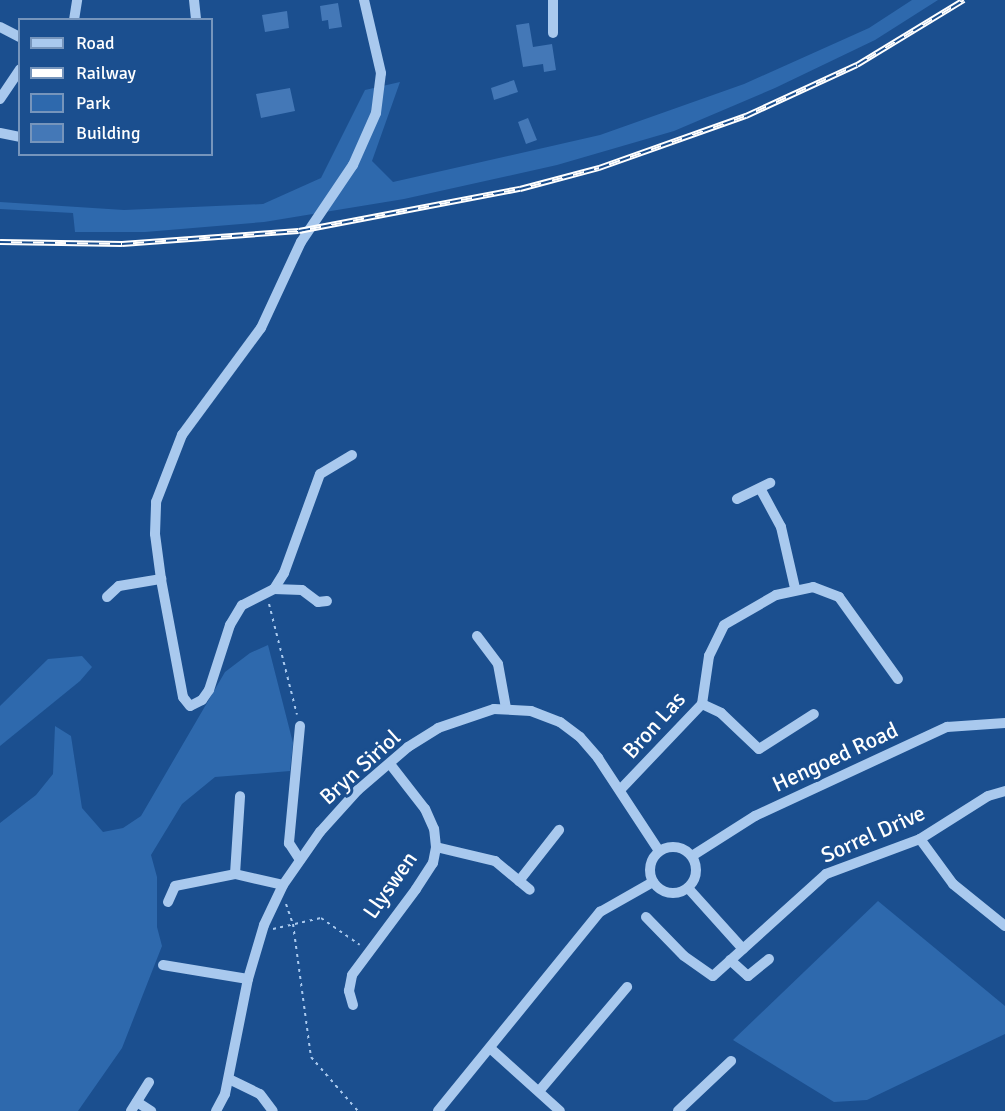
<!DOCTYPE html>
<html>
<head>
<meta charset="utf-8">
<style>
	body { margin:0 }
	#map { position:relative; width:1005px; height:1111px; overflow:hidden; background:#1b4f8f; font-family:Signika,sans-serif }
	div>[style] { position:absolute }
	.green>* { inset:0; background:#2e69ad }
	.building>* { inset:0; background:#4478b7 }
	.path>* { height:2px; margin-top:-1px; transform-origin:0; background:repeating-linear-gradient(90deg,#a9c9ee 0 3px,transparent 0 7.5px) }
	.minor>* { height:10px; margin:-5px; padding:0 5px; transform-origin:5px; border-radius:5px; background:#a9c9ee }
	.minor>.ring { margin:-5px; padding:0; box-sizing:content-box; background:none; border:10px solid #a9c9ee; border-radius:50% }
	.rail>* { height:6px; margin-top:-3px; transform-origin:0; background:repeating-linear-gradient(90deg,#1b4f8f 0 11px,#fff 0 22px); box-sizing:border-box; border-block:2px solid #fff }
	span { translate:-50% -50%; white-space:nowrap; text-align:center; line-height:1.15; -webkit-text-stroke:6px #1b4f8f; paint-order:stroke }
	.street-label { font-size:22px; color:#fff }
	.legend { position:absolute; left:18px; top:18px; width:195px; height:138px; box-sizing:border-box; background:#1b4f8f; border:2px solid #7695bc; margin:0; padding:8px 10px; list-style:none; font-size:18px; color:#fff }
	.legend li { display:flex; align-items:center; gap:12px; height:30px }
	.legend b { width:30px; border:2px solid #7695bc }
</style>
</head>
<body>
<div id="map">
	<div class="green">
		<div style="clip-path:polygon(912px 0,938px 0,875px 40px,775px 88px,674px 131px,557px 165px,404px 199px,264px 222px,145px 232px,75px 232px,73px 213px,0 209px,0 202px,124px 210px,263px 204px,321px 178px,365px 90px,400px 82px,372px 161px,393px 182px,600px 135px,744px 84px,869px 28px)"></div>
		<div style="clip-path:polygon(268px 645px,293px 743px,290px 771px,215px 777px,182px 804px,151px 855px,157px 877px,157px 927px,162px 946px,122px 1048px,78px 1111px,0 1111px,0 823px,36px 795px,53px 774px,55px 726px,71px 736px,82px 808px,103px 832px,123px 828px,141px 816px,225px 672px,250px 653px)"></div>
		<div style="clip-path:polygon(82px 656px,92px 667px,80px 681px,0 746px,0 706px,48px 659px)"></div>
		<div style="clip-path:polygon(878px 901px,1005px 1006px,1005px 1034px,867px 1100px,834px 1102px,733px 1040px)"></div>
	</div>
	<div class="building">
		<div style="clip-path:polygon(338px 3px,342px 27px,329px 29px,328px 20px,322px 21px,320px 6px)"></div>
		<div style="clip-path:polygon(287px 11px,289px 28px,265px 32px,262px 15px)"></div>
		<div style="clip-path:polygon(529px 23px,533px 47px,552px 44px,556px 70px,544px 72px,543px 64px,523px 67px,516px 25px)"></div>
		<div style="clip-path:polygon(514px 80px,518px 92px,494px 100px,491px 88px)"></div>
		<div style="clip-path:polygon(290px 88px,295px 111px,261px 118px,256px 94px)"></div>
		<div style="clip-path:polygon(528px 118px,537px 140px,526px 144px,518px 122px)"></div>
	</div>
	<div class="path">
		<div style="left:269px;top:604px;width:114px;rotate:75.8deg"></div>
		<div style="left:286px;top:904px;width:21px;rotate:71deg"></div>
		<div style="left:293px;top:924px;width:134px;rotate:82.3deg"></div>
		<div style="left:311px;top:1057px;width:72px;rotate:49deg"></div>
		<div style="left:273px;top:929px;width:49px;rotate:-12.9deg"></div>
		<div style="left:321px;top:918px;width:47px;rotate:34.7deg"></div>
	</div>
	<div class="minor">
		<div style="left:194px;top:0;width:20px;rotate:84deg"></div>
		<div style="left:74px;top:20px;width:20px;rotate:-81deg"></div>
		<div style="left:0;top:27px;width:22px;rotate:27deg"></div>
		<div style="left:553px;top:33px;width:33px;rotate:-90deg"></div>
		<div style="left:0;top:99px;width:36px;rotate:-56deg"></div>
		<div style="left:0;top:133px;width:20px;rotate:11deg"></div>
		<div style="left:352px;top:455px;width:37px;rotate:149deg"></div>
		<div style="left:320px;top:474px;width:105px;rotate:110deg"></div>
		<div style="left:284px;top:573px;width:19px;rotate:122deg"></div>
		<div style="left:274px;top:589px;width:36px;rotate:153deg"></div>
		<div style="left:242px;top:605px;width:23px;rotate:121deg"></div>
		<div style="left:230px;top:625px;width:68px;rotate:107.9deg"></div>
		<div style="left:209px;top:690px;width:12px;rotate:125deg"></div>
		<div style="left:202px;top:700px;width:13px;rotate:153deg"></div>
		<div style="left:190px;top:706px;width:11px;rotate:-128deg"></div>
		<div style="left:183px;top:697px;width:120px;rotate:-100.6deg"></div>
		<div style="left:161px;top:579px;width:45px;rotate:-97.6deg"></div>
		<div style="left:155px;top:534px;width:32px;rotate:-88deg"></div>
		<div style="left:156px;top:502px;width:72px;rotate:-68.8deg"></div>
		<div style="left:182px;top:435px;width:133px;rotate:-53.6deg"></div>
		<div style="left:261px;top:328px;width:95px;rotate:-65.1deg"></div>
		<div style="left:301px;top:242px;width:93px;rotate:-56deg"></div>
		<div style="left:353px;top:165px;width:57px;rotate:-66.1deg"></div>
		<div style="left:376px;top:113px;width:40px;rotate:-82.9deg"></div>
		<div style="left:381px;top:73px;width:75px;rotate:-103.1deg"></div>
		<div style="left:761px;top:490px;width:42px;rotate:61.6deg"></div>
		<div style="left:781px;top:527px;width:63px;rotate:77.1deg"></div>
		<div style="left:737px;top:499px;width:37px;rotate:-26deg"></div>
		<div style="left:274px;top:589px;width:28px;rotate:2deg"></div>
		<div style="left:302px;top:590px;width:20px;rotate:37deg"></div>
		<div style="left:318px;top:602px;width:9px;rotate:-6deg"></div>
		<div style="left:107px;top:597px;width:16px;rotate:-43deg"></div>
		<div style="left:119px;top:586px;width:43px;rotate:-9.5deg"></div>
		<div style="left:477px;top:636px;width:35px;rotate:53deg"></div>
		<div style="left:498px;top:664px;width:45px;rotate:79.7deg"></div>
		<div style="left:702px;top:704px;width:21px;rotate:25deg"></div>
		<div style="left:721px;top:713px;width:52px;rotate:43.5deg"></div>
		<div style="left:759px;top:749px;width:65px;rotate:-32.5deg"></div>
		<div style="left:300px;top:726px;width:118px;rotate:95.4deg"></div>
		<div style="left:289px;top:843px;width:20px;rotate:57deg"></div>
		<div style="left:620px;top:790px;width:119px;rotate:-46.4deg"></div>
		<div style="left:702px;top:704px;width:49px;rotate:-81.7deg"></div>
		<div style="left:709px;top:656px;width:34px;rotate:-64deg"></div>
		<div style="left:724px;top:625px;width:60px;rotate:-30deg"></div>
		<div style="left:776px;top:595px;width:38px;rotate:-12deg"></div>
		<div style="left:813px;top:587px;width:28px;rotate:21deg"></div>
		<div style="left:839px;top:597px;width:101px;rotate:54.3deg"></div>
		<div style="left:920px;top:839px;width:56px;rotate:53.7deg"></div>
		<div style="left:953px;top:884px;width:67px;rotate:38.9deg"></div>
		<div class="ring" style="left:650px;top:847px;width:36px;height:36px"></div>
		<div style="left:436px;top:847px;width:61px;rotate:13.3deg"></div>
		<div style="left:495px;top:861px;width:45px;rotate:39.6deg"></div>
		<div style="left:692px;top:856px;width:75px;rotate:-32.4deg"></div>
		<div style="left:755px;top:816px;width:212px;rotate:-24.9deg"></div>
		<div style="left:947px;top:727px;width:58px;rotate:-3.9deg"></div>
		<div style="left:235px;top:874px;width:78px;rotate:-86.3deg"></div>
		<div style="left:519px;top:881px;width:65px;rotate:-51.9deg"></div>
		<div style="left:688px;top:888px;width:82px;rotate:48deg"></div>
		<div style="left:168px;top:902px;width:17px;rotate:-66deg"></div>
		<div style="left:175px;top:886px;width:61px;rotate:-11.3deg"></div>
		<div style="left:235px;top:874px;width:49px;rotate:12.9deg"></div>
		<div style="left:646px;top:917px;width:54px;rotate:45.7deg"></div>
		<div style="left:684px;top:956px;width:35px;rotate:35deg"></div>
		<div style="left:713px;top:976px;width:152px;rotate:-42.1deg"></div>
		<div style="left:826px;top:874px;width:100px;rotate:-20.4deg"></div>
		<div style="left:920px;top:839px;width:80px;rotate:-32.3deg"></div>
		<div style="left:988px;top:796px;width:18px;rotate:-16deg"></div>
		<div style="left:730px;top:960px;width:24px;rotate:42deg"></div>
		<div style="left:748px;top:976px;width:27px;rotate:-39deg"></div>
		<div style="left:163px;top:965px;width:86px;rotate:9.4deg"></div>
		<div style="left:353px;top:1005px;width:15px;rotate:-106deg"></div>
		<div style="left:349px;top:991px;width:16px;rotate:-79deg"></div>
		<div style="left:352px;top:975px;width:107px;rotate:-53.3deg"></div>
		<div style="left:416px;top:889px;width:31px;rotate:-57deg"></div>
		<div style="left:433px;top:863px;width:16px;rotate:-79deg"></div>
		<div style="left:436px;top:847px;width:18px;rotate:-96deg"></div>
		<div style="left:434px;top:829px;width:22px;rotate:-114deg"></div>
		<div style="left:425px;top:809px;width:57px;rotate:-127.9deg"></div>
		<div style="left:490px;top:1048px;width:94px;rotate:42deg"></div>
		<div style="left:229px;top:1079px;width:34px;rotate:26deg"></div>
		<div style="left:260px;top:1094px;width:21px;rotate:53deg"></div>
		<div style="left:540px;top:1090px;width:135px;rotate:-49.8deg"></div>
		<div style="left:137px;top:1102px;width:17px;rotate:33deg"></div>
		<div style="left:131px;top:1111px;width:34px;rotate:-58deg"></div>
		<div style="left:216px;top:1111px;width:19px;rotate:-62deg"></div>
		<div style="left:225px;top:1094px;width:117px;rotate:-78.7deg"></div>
		<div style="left:248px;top:979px;width:56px;rotate:-73.5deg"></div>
		<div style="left:264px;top:925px;width:44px;rotate:-64.6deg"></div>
		<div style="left:283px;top:885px;width:65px;rotate:-55.1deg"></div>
		<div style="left:320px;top:832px;width:57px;rotate:-47.9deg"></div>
		<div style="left:358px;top:790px;width:66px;rotate:-40.7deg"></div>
		<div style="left:408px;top:747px;width:36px;rotate:-32deg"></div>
		<div style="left:438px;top:728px;width:59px;rotate:-18.7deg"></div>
		<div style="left:494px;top:709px;width:37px;rotate:3deg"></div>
		<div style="left:531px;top:711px;width:31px;rotate:21deg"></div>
		<div style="left:560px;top:722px;width:25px;rotate:37deg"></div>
		<div style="left:580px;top:737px;width:28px;rotate:49deg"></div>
		<div style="left:598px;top:758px;width:111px;rotate:56.7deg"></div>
		<div style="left:438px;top:1111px;width:257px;rotate:-50.9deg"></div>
		<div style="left:600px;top:912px;width:61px;rotate:-29.5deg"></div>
		<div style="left:678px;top:1111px;width:73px;rotate:-43.3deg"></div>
	</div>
	<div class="rail">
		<div style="left:0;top:242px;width:122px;rotate:0.9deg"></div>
		<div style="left:122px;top:244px;width:177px;rotate:-4.2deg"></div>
		<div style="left:299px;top:231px;width:225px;rotate:-10.8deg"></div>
		<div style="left:520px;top:189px;width:82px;rotate:-14.9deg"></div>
		<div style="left:599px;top:168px;width:156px;rotate:-19.5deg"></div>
		<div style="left:746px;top:116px;width:122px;rotate:-24.7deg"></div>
		<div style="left:857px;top:65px;width:125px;rotate:-31.3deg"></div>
	</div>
	<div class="street-label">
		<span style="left:654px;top:725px;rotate:-48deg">Bron Las</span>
		<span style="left:835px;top:757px;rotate:-25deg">Hengoed Road</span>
		<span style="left:360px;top:767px;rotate:-42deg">Bryn Siriol</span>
		<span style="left:873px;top:834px;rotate:-24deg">Sorrel Drive</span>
		<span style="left:390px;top:885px;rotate:-55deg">Llyswen</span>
	</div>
	<ul class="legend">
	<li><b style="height:8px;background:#a9c9ee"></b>Road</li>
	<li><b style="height:8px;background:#fff"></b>Railway</li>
	<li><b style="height:16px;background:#2e69ad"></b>Park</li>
	<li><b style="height:16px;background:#4478b7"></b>Building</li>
	</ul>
</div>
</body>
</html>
